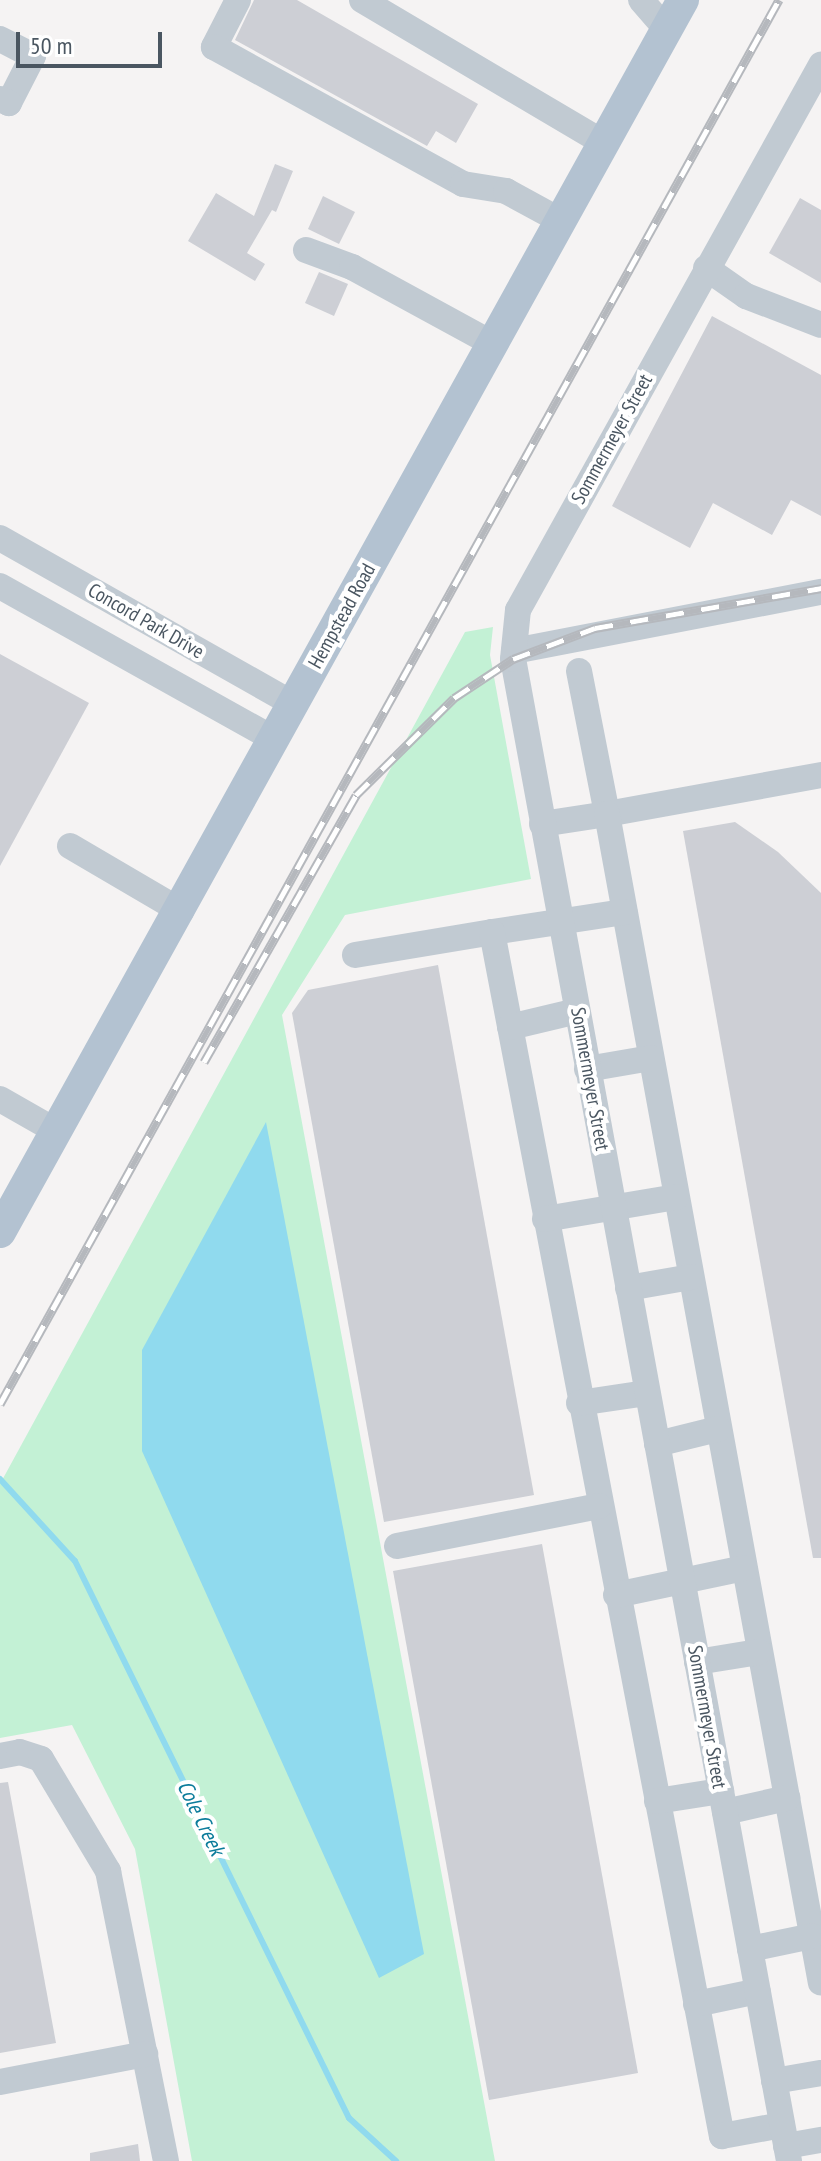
<!DOCTYPE html>
<html>
<head>
<meta charset="utf-8">
<style>
	body { margin:0 }
	#map { position:relative; width:821px; height:2161px; overflow:hidden; background:#f5f3f3; font-family:"PT Sans Narrow",sans-serif }
	div>[style] { position:absolute }
	.green>* { inset:0; background:#c3f1d5 }
	.water>* { inset:0; background:#90daee }
	.stream>* { height:6px; margin:-3px; padding:0 3px; transform-origin:3px; border-radius:3px; background:#90daee }
	.building>* { inset:0; background:#cdcfd5 }
	.minor>* { height:26px; margin:-13px; padding:0 13px; transform-origin:13px; border-radius:13px; background:#c1cad2 }
	.major>* { height:32px; margin:-16px; padding:0 16px; transform-origin:16px; border-radius:16px; background:#b3c2d1 }
	.rail>* { height:9px; margin-top:-4.5px; transform-origin:0; background:repeating-linear-gradient(90deg,#fff 0 18px,#b5b8bd 0 36px); box-sizing:border-box; border-block:2px solid #b5b8bd }
	span { translate:-50% -50%; white-space:nowrap; text-align:center; line-height:1.15; -webkit-text-stroke:8px #fff; paint-order:stroke }
	.street-label { font-size:20px; color:#4a5661 }
	.water-label { font-size:22px; color:#0c7c9b; font-style:italic }
	.scale { position:absolute; left:16px; top:32px; width:146px; height:36px; box-sizing:border-box; border:4px solid #4a5661; border-top:0; padding-left:10px; font-size:24px; line-height:28px; white-space:nowrap; color:#4a5661; -webkit-text-stroke:6px #fff; paint-order:stroke }
</style>
</head>
<body>
<div id="map">
	<div class="green">
		<div style="clip-path:polygon(493px 627px,490px 655px,531px 879px,345px 915px,282px 1015px,495px 2161px,192px 2161px,135px 1849px,72px 1725px,0 1738px,0 1484px,465px 632px)"></div>
	</div>
	<div class="water">
		<div style="clip-path:polygon(266px 1122px,424px 1954px,379px 1978px,142px 1451px,142px 1350px)"></div>
	</div>
	<div class="stream">
		<div style="left:0;top:1479px;width:111px;rotate:47.6deg"></div>
		<div style="left:75px;top:1561px;width:621px;rotate:63.81deg"></div>
		<div style="left:349px;top:2118px;width:64px;rotate:42.5deg"></div>
	</div>
	<div class="building">
		<div style="clip-path:polygon(254px 0,297px 0,478px 104px,456px 143px,436px 131px,427px 146px,235px 40px)"></div>
		<div style="clip-path:polygon(275px 164px,293px 171px,276px 212px,272px 210px,247px 253px,265px 264px,255px 281px,188px 241px,216px 193px,254px 216px)"></div>
		<div style="clip-path:polygon(323px 196px,355px 212px,339px 244px,308px 229px)"></div>
		<div style="clip-path:polygon(800px 198px,821px 210px,821px 283px,769px 253px)"></div>
		<div style="clip-path:polygon(319px 272px,348px 284px,334px 316px,305px 303px)"></div>
		<div style="clip-path:polygon(712px 316px,821px 375px,821px 516px,791px 500px,772px 535px,713px 503px,690px 548px,612px 506px)"></div>
		<div style="clip-path:polygon(0 654px,89px 703px,0 866px)"></div>
		<div style="clip-path:polygon(735px 822px,778px 852px,821px 893px,821px 1558px,813px 1558px,683px 831px)"></div>
		<div style="clip-path:polygon(438px 965px,534px 1495px,384px 1522px,292px 1013px,308px 990px)"></div>
		<div style="clip-path:polygon(542px 1544px,638px 2073px,489px 2100px,393px 1571px)"></div>
		<div style="clip-path:polygon(8px 1782px,56px 2043px,0 2053px,0 1783px)"></div>
		<div style="clip-path:polygon(138px 2144px,140px 2161px,90px 2161px,90px 2153px)"></div>
	</div>
	<div class="minor">
		<div style="left:238px;top:0;width:53px;rotate:117.1deg"></div>
		<div style="left:214px;top:47px;width:284px;rotate:28.8deg"></div>
		<div style="left:463px;top:184px;width:44px;rotate:9.2deg"></div>
		<div style="left:506px;top:191px;width:63px;rotate:28.6deg"></div>
		<div style="left:362px;top:0;width:281px;rotate:30.6deg"></div>
		<div style="left:641px;top:0;width:38px;rotate:49deg"></div>
		<div style="left:0;top:39px;width:37px;rotate:27deg"></div>
		<div style="left:33px;top:56px;width:53px;rotate:117.1deg"></div>
		<div style="left:9px;top:103px;width:10px;rotate:-156deg"></div>
		<div style="left:306px;top:250px;width:49px;rotate:20.3deg"></div>
		<div style="left:352px;top:267px;width:161px;rotate:28.6deg"></div>
		<div style="left:706px;top:268px;width:49px;rotate:35deg"></div>
		<div style="left:746px;top:296px;width:80px;rotate:21.1deg"></div>
		<div style="left:0;top:538px;width:337px;rotate:29.5deg"></div>
		<div style="left:0;top:586px;width:314px;rotate:29.2deg"></div>
		<div style="left:514px;top:651px;width:313px;rotate:-10.9deg"></div>
		<div style="left:579px;top:671px;width:146px;rotate:78.9deg"></div>
		<div style="left:607px;top:814px;width:218px;rotate:-10.3deg"></div>
		<div style="left:542px;top:824px;width:66px;rotate:-8.7deg"></div>
		<div style="left:607px;top:814px;width:1188px;rotate:79.63deg"></div>
		<div style="left:70px;top:846px;width:129px;rotate:30.4deg"></div>
		<div style="left:492px;top:932px;width:134px;rotate:-8.6deg"></div>
		<div style="left:355px;top:955px;width:139px;rotate:-9.5deg"></div>
		<div style="left:492px;top:932px;width:1226px;rotate:79.19deg"></div>
		<div style="left:722px;top:2136px;width:61px;rotate:-10.4deg"></div>
		<div style="left:510px;top:1027px;width:69px;rotate:-13.4deg"></div>
		<div style="left:587px;top:1069px;width:65px;rotate:-9.8deg"></div>
		<div style="left:0;top:1099px;width:64px;rotate:29.7deg"></div>
		<div style="left:545px;top:1219px;width:133px;rotate:-9.5deg"></div>
		<div style="left:628px;top:1288px;width:64px;rotate:-9.9deg"></div>
		<div style="left:579px;top:1403px;width:69px;rotate:-8.4deg"></div>
		<div style="left:657px;top:1444px;width:63px;rotate:-13.8deg"></div>
		<div style="left:397px;top:1546px;width:206px;rotate:-11.2deg"></div>
		<div style="left:616px;top:1595px;width:131px;rotate:-11.9deg"></div>
		<div style="left:697px;top:1662px;width:63px;rotate:-9.2deg"></div>
		<div style="left:0;top:1756px;width:20px;rotate:-11deg"></div>
		<div style="left:20px;top:1752px;width:22px;rotate:18deg"></div>
		<div style="left:41px;top:1759px;width:131px;rotate:59.1deg"></div>
		<div style="left:108px;top:1871px;width:296px;rotate:78.7deg"></div>
		<div style="left:657px;top:1801px;width:65px;rotate:-8.9deg"></div>
		<div style="left:725px;top:1812px;width:64px;rotate:-12.7deg"></div>
		<div style="left:750px;top:1949px;width:63px;rotate:-11.8deg"></div>
		<div style="left:696px;top:2004px;width:63px;rotate:-11.8deg"></div>
		<div style="left:774px;top:2081px;width:48px;rotate:-9.7deg"></div>
		<div style="left:0;top:2082px;width:148px;rotate:-10.9deg"></div>
		<div style="left:786px;top:2146px;width:36px;rotate:-10deg"></div>
		<div style="left:789px;top:2161px;width:1527px;rotate:-100.41deg"></div>
		<div style="left:513px;top:659px;width:49px;rotate:-84.2deg"></div>
		<div style="left:518px;top:610px;width:624px;rotate:-60.93deg"></div>
	</div>
	<div class="major">
		<div style="left:0;top:1232px;width:1409px;rotate:-61deg"></div>
	</div>
	<div class="rail">
		<div style="left:204px;top:1062px;width:307px;rotate:-60.3deg"></div>
		<div style="left:356px;top:795px;width:138px;rotate:-44.7deg"></div>
		<div style="left:454px;top:698px;width:71px;rotate:-33.5deg"></div>
		<div style="left:513px;top:659px;width:88px;rotate:-20.7deg"></div>
		<div style="left:595px;top:628px;width:230px;rotate:-10deg"></div>
		<div style="left:0;top:1404px;width:1606px;rotate:-60.98deg"></div>
	</div>
	<div class="street-label">
		<span style="left:612px;top:439px;rotate:-61deg">Sommermeyer Street</span>
		<span style="left:342px;top:616px;rotate:-61deg">Hempstead Road</span>
		<span style="left:146px;top:621px;rotate:30deg">Concord Park Drive</span>
		<span style="left:590px;top:1079px;rotate:80deg">Sommermeyer Street</span>
		<span style="left:707px;top:1717px;rotate:80deg">Sommermeyer Street</span>
	</div>
	<div class="water-label">
		<span style="left:201px;top:1818px;rotate:64deg">Cole Creek</span>
	</div>
	<div class="scale">50 m</div>
</div>
</body>
</html>
